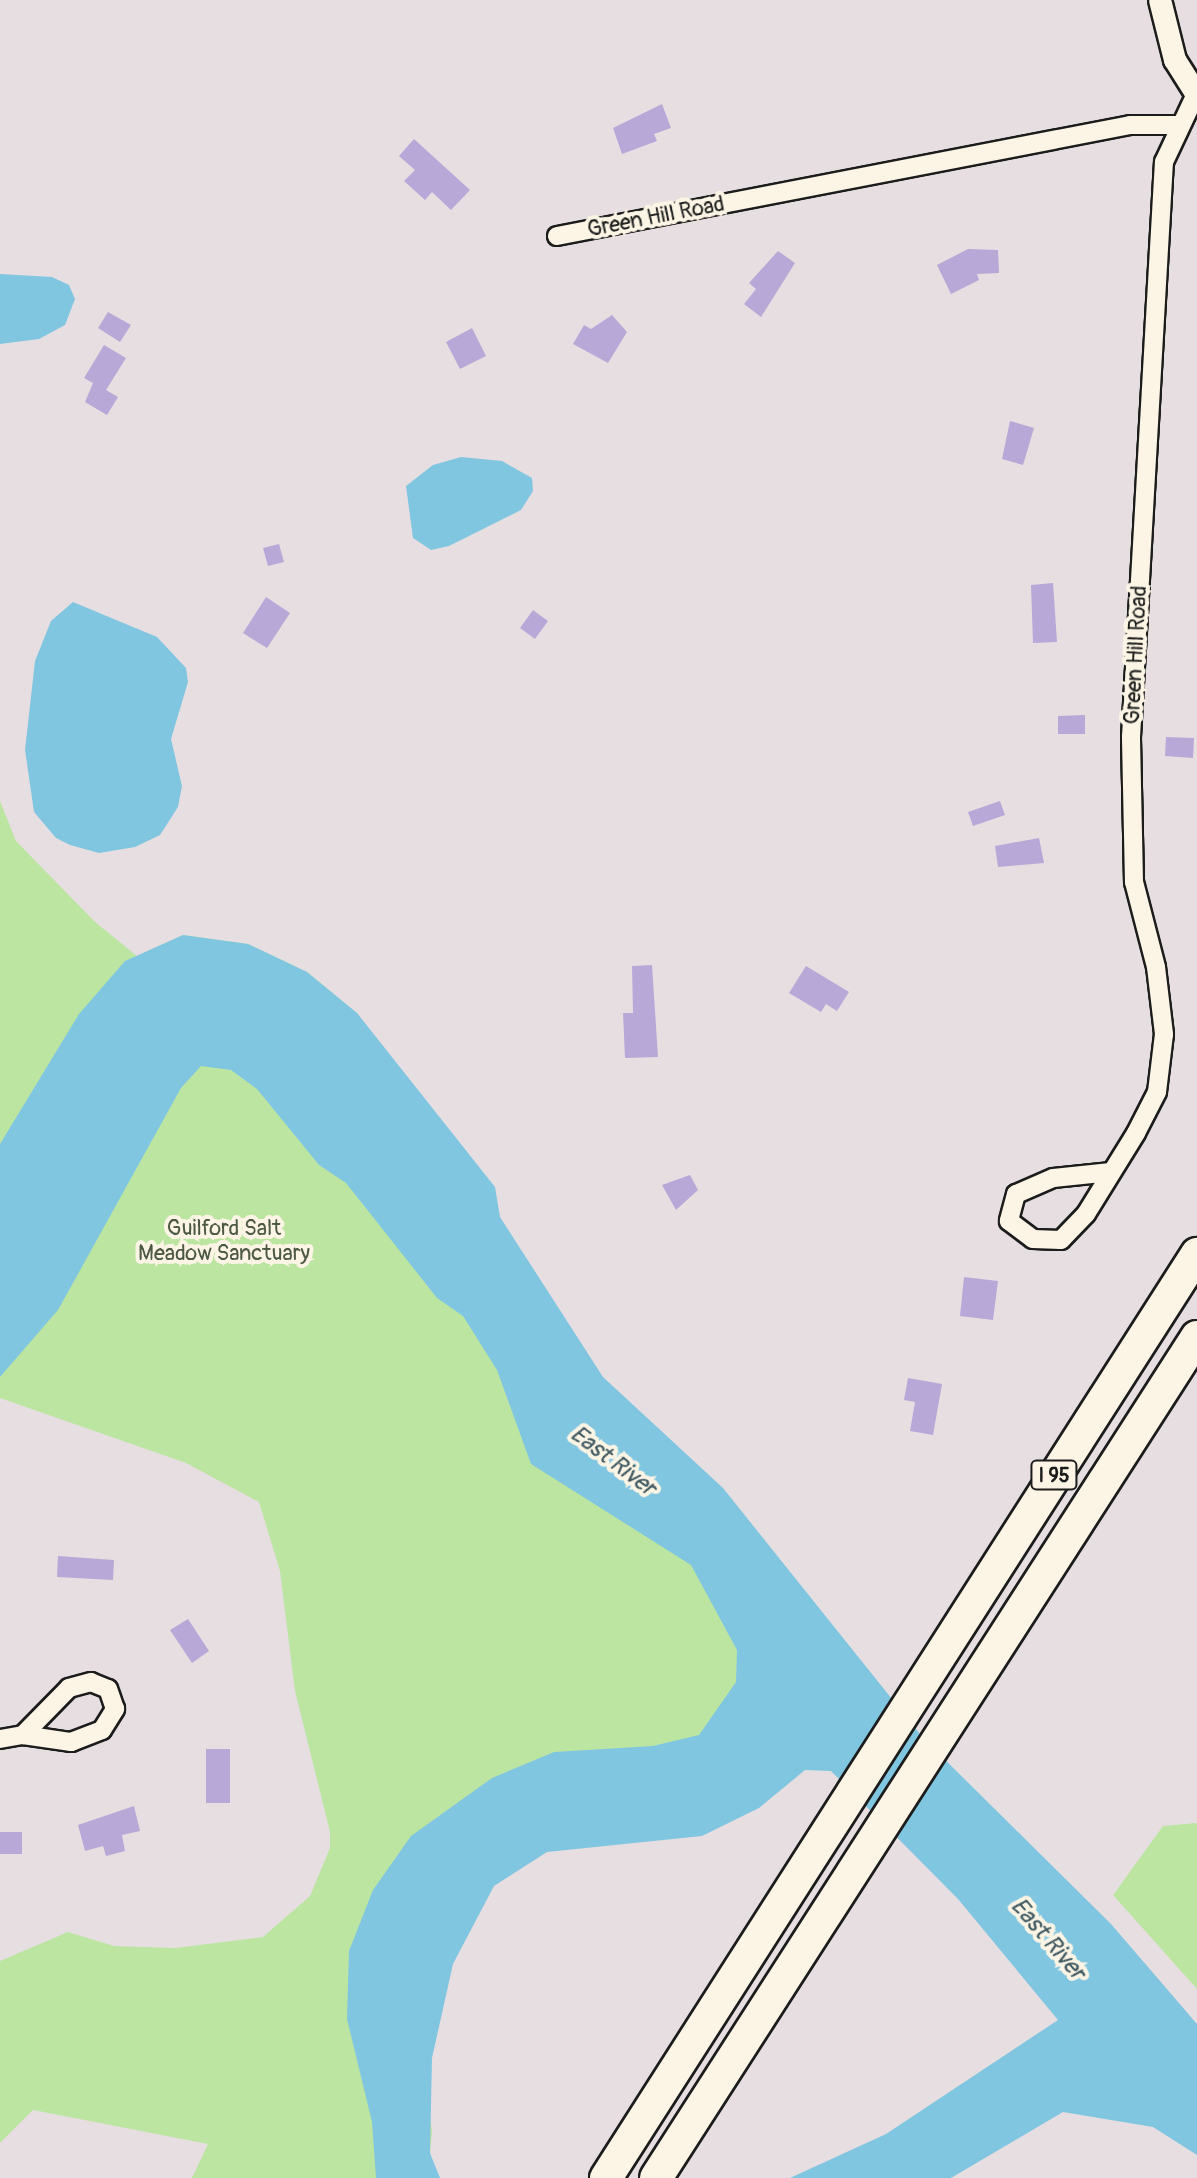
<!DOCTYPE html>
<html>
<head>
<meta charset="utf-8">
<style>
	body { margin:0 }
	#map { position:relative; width:1197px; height:2178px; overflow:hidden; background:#e7dee1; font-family:Pangolin,sans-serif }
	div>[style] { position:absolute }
	.green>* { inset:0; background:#bce5a2 }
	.water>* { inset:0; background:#80c6e1 }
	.building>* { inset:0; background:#b7a8d8 }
	.roads { filter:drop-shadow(2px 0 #1c1c1c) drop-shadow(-2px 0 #1c1c1c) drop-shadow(0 2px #1c1c1c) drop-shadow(0 -2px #1c1c1c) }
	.minor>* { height:18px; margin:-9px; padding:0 9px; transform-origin:9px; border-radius:9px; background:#fcf5e5 }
	.tertiary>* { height:22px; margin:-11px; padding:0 11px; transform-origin:11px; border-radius:11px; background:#fcf5e5 }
	.motorway>* { height:32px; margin:-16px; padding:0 16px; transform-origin:16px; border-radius:16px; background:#fcf5e5 }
	span { translate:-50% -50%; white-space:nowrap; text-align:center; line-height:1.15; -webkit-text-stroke:8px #fcf5e5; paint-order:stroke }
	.shield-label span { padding:2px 6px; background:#fcf5e5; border:2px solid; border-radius:6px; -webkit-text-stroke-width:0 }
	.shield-label { font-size:20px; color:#1c1c1c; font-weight:700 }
	.street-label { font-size:22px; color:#1c1c1c }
	.park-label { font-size:22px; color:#4c5844 }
	.water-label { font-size:24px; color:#3f5861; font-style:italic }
</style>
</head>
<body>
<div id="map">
	<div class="green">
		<div style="clip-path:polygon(0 801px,16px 841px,95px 922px,137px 956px,183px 935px,248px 944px,307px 972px,357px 1013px,532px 1336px,822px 1667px,445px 1884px,424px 2075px,432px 2131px,428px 2178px,192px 2178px,208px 2144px,33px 2110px,0 2143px,0 1961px,68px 1932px,114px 1946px,175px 1948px,263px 1937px,310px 1896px,330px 1848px,330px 1832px,295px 1691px,280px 1571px,259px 1502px,186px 1463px,0 1398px)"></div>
		<div style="clip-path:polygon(1197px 1823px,1197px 1989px,1113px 1895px,1163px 1826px)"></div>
	</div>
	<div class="water">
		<div style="clip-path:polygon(0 274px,52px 277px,69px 285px,75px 299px,65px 325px,39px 339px,0 344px)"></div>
		<div style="clip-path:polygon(461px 457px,502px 461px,532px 478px,533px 491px,521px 510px,449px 546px,431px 550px,413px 538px,406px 486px,433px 465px)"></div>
		<div style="clip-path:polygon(73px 602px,157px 637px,186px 668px,188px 682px,171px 739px,182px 786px,178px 807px,160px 835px,135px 847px,99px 853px,70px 845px,56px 838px,34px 812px,25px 750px,35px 661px,51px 621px)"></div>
		<div style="clip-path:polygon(183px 935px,248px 944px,307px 972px,357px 1013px,495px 1187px,500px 1217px,603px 1377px,723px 1488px,924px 1739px,1111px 1924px,1197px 2024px,1197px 2155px,1153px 2127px,1063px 2112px,951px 2178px,790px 2178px,886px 2134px,1058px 2020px,958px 1899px,831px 1771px,805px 1770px,759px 1808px,702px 1836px,547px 1852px,494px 1886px,453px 1964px,432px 2058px,430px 2153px,440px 2178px,376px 2178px,372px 2122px,347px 2019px,349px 1951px,373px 1890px,411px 1836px,492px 1778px,554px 1752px,653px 1746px,699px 1735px,736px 1682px,737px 1650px,691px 1565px,531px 1464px,497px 1370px,463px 1316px,437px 1298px,346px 1183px,319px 1165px,257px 1089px,231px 1070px,201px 1066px,181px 1088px,58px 1310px,0 1377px,0 1144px,79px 1014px,125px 961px)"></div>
	</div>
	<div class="building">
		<div style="clip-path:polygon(662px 104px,671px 128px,654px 134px,657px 141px,622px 154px,613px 128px)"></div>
		<div style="clip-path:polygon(414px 139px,470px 190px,451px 210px,432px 192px,425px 200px,404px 181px,415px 170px,399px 156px)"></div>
		<div style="clip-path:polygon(968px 249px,998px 250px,999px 273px,977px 274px,979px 280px,951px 294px,937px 265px)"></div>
		<div style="clip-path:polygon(778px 251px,795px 263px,761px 317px,744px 304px,756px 289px,749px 283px)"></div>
		<div style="clip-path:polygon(108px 312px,131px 325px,120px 342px,98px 328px)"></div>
		<div style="clip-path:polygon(612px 315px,627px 332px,608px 363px,573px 344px,584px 325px,591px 329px)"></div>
		<div style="clip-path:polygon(472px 328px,486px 356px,460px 369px,446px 342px)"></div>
		<div style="clip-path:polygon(104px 345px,126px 358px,106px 390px,118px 397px,107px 415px,85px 402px,93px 383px,84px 378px)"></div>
		<div style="clip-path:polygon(1010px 421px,1034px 428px,1023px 465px,1002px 459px)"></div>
		<div style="clip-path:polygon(279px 544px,284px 562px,268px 566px,263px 548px)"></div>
		<div style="clip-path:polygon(1053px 583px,1057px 642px,1033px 643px,1031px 585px)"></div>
		<div style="clip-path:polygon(266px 597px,290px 613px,267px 648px,243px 633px)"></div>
		<div style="clip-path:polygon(533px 610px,548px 621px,535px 639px,520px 628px)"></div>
		<div style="clip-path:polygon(1085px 715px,1085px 734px,1058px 734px,1058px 716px)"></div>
		<div style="clip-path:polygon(1166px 737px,1194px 738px,1193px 758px,1165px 756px)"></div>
		<div style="clip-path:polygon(1000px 801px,1005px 815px,973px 826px,968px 812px)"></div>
		<div style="clip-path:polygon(1039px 838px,1044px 863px,998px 867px,995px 846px)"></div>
		<div style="clip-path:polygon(652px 965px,658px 1057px,625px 1058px,623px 1013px,633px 1013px,632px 966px)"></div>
		<div style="clip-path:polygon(806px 966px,849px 992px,837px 1011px,826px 1004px,821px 1012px,789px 993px)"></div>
		<div style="clip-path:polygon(690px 1175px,698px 1190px,676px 1210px,662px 1185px)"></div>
		<div style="clip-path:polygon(964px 1277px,998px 1281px,993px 1320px,960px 1316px)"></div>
		<div style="clip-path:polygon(908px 1378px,942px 1384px,933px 1435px,910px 1431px,915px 1402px,904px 1400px)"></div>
		<div style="clip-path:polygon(58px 1556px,114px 1560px,113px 1580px,57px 1577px)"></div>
		<div style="clip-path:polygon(188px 1619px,209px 1651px,192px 1663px,170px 1630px)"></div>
		<div style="clip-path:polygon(206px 1749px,230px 1749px,230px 1803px,206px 1803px)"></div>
		<div style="clip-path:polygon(134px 1806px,140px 1831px,122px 1835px,125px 1851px,106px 1856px,103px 1846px,85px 1851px,78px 1825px)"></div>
		<div style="clip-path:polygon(0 1832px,22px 1832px,22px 1854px,0 1854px)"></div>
	</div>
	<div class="roads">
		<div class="minor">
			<div style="left:557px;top:236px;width:584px;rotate:-10.96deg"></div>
			<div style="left:1130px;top:125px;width:49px"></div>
			<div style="left:1111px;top:1172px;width:58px;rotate:174.1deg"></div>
			<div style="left:1053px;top:1178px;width:40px;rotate:156.6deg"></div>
			<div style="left:1016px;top:1194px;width:28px;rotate:105deg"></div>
			<div style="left:1009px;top:1221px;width:30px;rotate:37deg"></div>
			<div style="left:1033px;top:1239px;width:28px;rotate:2deg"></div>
			<div style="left:1061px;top:1240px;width:36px;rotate:-46deg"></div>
			<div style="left:1086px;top:1214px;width:95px;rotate:-58.3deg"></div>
			<div style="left:1136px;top:1133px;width:46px;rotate:-62.9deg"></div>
			<div style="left:1157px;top:1092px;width:58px;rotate:-83.1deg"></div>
			<div style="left:1164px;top:1034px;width:67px;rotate:-96.8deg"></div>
			<div style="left:1156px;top:967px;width:88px;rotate:-104.5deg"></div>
			<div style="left:1134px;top:882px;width:145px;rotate:-91.2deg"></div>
			<div style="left:1131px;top:737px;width:576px;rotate:-86.72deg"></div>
			<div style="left:1164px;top:162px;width:75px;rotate:-64.8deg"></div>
			<div style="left:0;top:1739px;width:23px;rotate:-10deg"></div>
			<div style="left:23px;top:1735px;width:49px;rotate:8.3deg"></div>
			<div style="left:71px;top:1742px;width:33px;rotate:-21deg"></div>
			<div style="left:102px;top:1730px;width:25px;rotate:-58deg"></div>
			<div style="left:115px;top:1709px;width:21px;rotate:-109deg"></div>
			<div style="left:108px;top:1689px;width:18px;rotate:-158deg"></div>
			<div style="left:91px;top:1682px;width:23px;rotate:165deg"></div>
			<div style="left:69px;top:1688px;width:66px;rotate:134.4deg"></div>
		</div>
		<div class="tertiary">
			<div style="left:1160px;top:0;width:62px;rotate:76deg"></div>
			<div style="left:1175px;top:60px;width:41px;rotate:57.8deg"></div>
		</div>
		<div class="motorway">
			<div style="left:606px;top:2178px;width:1097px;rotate:-57.4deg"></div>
			<div style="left:656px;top:2178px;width:1000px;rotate:-57.25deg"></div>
		</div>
	</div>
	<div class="shield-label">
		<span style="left:1054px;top:1475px">I 95</span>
	</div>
	<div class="street-label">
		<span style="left:656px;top:217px;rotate:-11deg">Green Hill Road</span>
		<span style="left:1136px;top:655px;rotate:-87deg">Green Hill Road</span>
	</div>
	<div class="park-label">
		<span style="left:224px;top:1241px">Guilford Salt<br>Meadow Sanctuary</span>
	</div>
	<div class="water-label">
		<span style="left:613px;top:1461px;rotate:37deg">East River</span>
		<span style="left:1048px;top:1939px;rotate:49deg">East River</span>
	</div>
</div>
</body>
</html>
